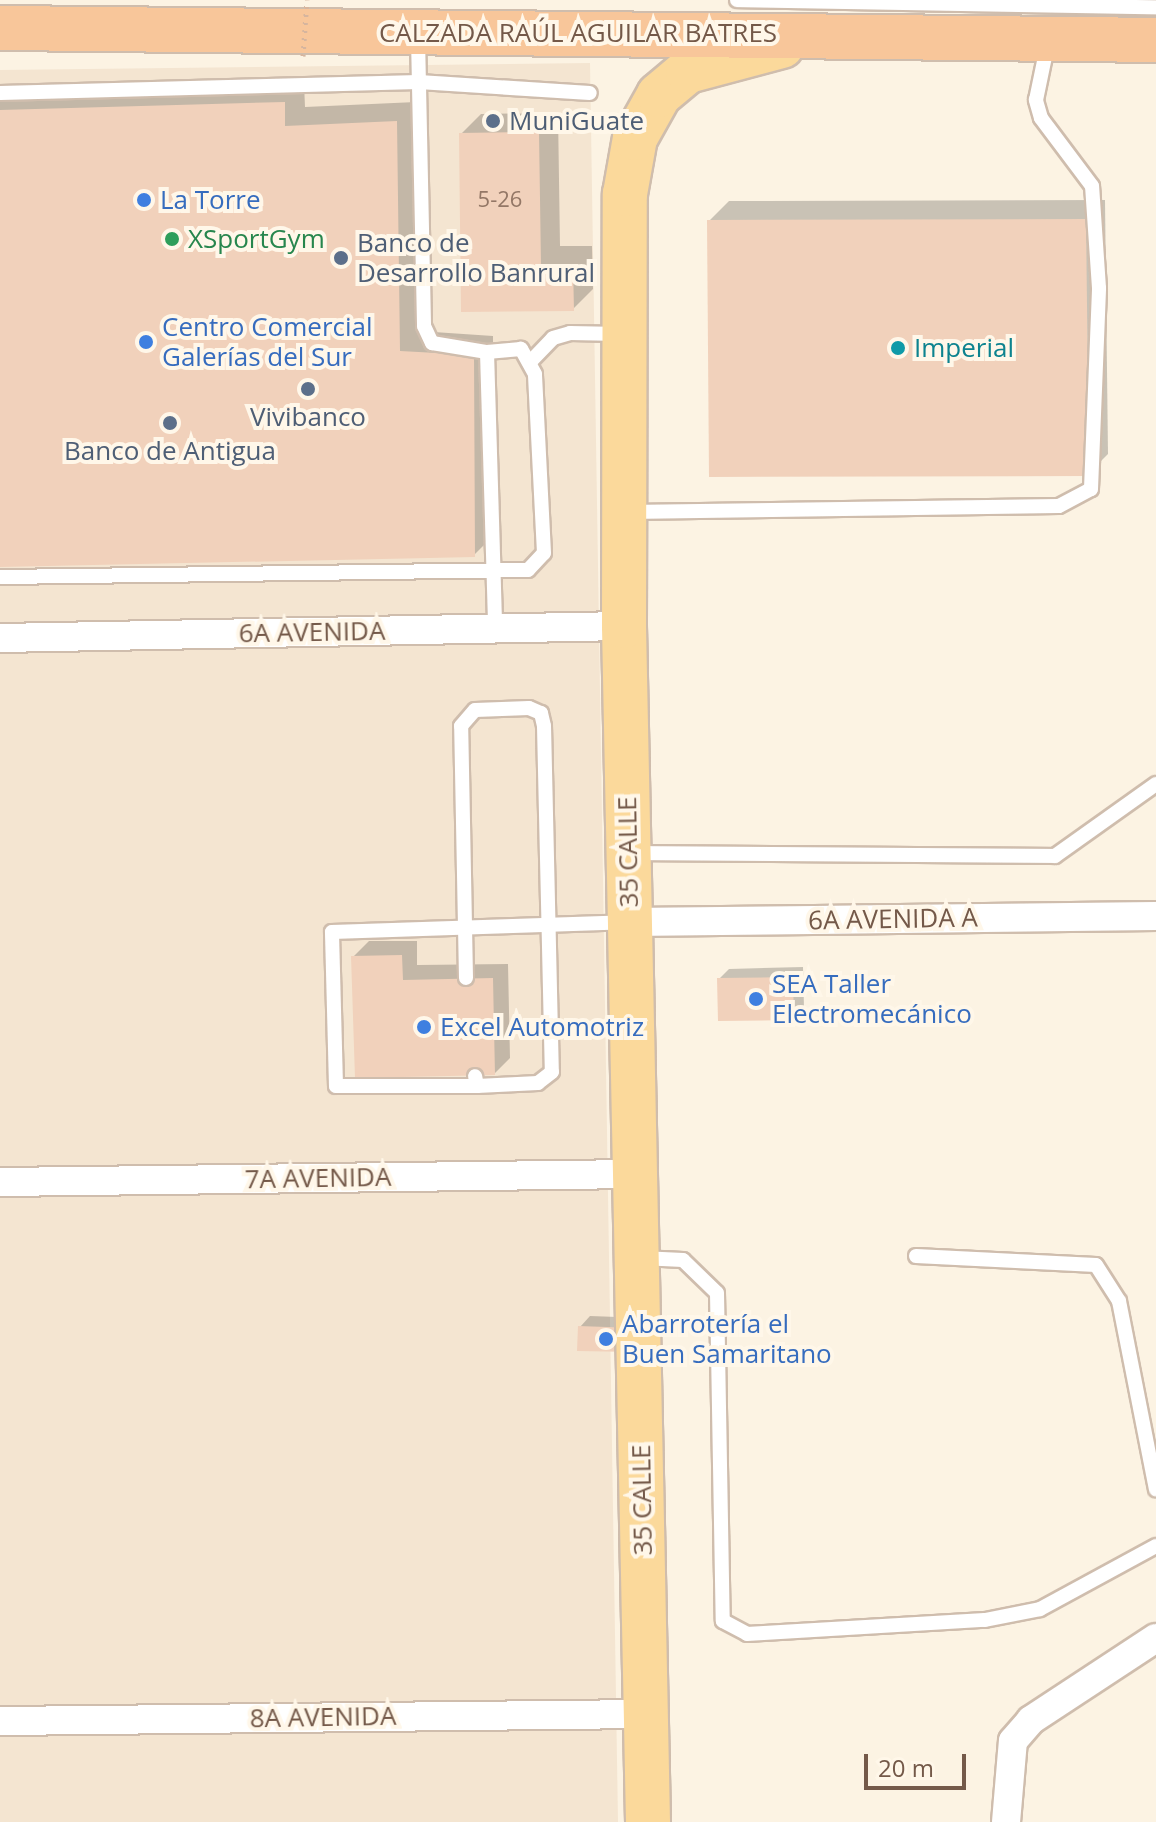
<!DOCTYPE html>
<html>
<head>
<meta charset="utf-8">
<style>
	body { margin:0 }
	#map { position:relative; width:1156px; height:1822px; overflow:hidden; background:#fcf3e3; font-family:"Open Sans",sans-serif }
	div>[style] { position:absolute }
	.residential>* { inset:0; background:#f4e5d1 }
	.shadow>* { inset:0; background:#0003 }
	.building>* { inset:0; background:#f1d1bb }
	.roads { filter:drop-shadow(2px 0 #cfbdad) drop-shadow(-2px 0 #cfbdad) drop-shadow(0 2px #cfbdad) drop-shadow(0 -2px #cfbdad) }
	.service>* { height:14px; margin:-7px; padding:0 7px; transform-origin:7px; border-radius:7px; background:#fff }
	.minor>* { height:28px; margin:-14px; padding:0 14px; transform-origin:14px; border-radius:14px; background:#fff }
	.primary>* { height:44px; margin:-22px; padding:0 22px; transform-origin:22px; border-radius:22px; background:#fbd99b }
	.trunk>* { height:44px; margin:-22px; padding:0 22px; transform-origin:22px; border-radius:22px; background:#f8c69a }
	.path-bridge>* { height:5px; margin-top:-2.5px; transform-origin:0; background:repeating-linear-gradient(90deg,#d6b59e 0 2px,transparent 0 8px) }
	.dots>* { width:22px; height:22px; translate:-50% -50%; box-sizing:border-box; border:4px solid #fff7e9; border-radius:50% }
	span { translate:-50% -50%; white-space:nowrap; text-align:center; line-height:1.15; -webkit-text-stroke:8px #fff7e9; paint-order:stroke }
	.number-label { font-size:22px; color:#937766 }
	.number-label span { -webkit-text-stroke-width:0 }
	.street-label { font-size:26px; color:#745949 }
	.service-label { font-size:26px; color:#4e5e75 }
	.left { translate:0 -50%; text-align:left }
	.shop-label { font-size:26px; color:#366cbe }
	.leisure-label { font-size:26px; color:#27864d }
	.culture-label { font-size:26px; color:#0d838f }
	.scale { position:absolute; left:864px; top:1754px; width:102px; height:36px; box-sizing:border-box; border:4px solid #745949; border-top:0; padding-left:10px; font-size:24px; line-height:28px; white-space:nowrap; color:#745949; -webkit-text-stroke:6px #fff7e9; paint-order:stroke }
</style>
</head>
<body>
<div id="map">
	<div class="residential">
		<div style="clip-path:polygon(590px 63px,618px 1822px,0 1822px,0 70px)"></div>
	</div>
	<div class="shadow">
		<div style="clip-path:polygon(304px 83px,305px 107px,416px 102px,419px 331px,493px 336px,494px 535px,474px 555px,0 566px,0 91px)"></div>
		<div style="clip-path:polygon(558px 113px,560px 246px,592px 246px,593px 289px,573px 309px,463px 310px,461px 134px,481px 114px)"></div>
		<div style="clip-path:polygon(1105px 200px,1108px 454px,1088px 474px,709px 221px,729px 201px)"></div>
		<div style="clip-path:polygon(369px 941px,417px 941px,417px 965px,508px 964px,510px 1058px,495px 1073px,353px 957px)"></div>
		<div style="clip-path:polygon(803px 967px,804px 1008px,793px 1018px,719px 979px,729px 969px)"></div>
		<div style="clip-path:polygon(590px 1316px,645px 1318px,634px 1350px,580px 1327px)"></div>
	</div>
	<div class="building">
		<div style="clip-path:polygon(285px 102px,285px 126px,397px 121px,400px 351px,474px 355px,475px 557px,0 567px,0 110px)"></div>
		<div style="clip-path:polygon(539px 132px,541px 265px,573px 265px,574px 311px,461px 312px,459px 133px)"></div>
		<div style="clip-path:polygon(1086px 219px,1089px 476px,709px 477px,707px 220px)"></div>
		<div style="clip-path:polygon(402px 955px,403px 980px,493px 978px,495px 1075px,355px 1078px,351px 956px)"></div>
		<div style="clip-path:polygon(793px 977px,794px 1020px,718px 1021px,717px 978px)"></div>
		<div style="clip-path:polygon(578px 1326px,636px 1328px,635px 1352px,577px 1351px)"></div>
	</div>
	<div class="roads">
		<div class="service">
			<div style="left:737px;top:0;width:419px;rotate:1deg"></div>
			<div style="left:418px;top:38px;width:288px;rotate:88.8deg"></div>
			<div style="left:424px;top:326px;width:19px;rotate:65deg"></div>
			<div style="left:432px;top:343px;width:56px;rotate:9.3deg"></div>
			<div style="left:487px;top:352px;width:276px;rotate:88.3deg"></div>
			<div style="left:0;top:93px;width:419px;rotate:-1.5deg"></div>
			<div style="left:419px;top:82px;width:171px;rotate:3.7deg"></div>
			<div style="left:532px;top:360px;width:30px;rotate:-46deg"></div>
			<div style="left:553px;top:338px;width:18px;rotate:-16deg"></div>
			<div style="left:570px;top:333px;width:50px;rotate:1.1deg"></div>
			<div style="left:628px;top:512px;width:431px;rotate:-0.8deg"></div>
			<div style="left:1059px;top:506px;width:36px;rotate:-28deg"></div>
			<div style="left:1091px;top:489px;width:201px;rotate:-87.7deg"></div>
			<div style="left:1099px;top:288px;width:102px;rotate:-93.9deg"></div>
			<div style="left:1092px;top:186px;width:85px;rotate:-126.9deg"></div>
			<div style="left:1041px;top:118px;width:19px;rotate:-106deg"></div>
			<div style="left:1036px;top:100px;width:59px;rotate:-78.3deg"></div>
			<div style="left:0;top:577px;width:528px;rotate:-0.76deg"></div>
			<div style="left:528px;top:570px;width:23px;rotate:-47deg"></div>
			<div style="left:544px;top:553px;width:179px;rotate:-92.9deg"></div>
			<div style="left:535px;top:374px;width:29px;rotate:-119deg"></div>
			<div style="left:521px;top:349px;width:34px;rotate:175deg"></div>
			<div style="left:633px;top:853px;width:422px;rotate:0.4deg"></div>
			<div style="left:1055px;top:856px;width:124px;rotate:-35.5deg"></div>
			<div style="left:466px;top:978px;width:252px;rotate:-91.1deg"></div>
			<div style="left:461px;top:726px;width:21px;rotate:-49deg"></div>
			<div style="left:475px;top:710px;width:54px;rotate:-2.1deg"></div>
			<div style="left:529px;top:708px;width:13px;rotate:23deg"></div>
			<div style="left:541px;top:713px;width:13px;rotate:77deg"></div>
			<div style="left:544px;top:726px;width:346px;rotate:88.7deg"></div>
			<div style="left:552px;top:1072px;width:18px;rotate:142deg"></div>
			<div style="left:538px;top:1083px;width:61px;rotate:177.2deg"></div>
			<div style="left:477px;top:1086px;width:10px;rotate:-101deg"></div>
			<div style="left:477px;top:1086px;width:141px;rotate:180deg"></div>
			<div style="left:336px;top:1086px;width:154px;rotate:-91.5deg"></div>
			<div style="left:332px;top:932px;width:294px;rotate:-1.9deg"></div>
			<div style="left:916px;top:1256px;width:180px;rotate:2.9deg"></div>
			<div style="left:1096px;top:1265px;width:43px;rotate:57.4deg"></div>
			<div style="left:1119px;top:1301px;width:192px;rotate:78.9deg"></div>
			<div style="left:641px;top:1258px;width:42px;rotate:2.7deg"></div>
			<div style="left:683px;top:1260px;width:47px;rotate:44.1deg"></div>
			<div style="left:717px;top:1293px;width:328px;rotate:89deg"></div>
			<div style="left:723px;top:1621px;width:27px;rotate:28deg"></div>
			<div style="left:747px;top:1634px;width:238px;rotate:-3.4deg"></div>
			<div style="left:985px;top:1620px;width:56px;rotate:-11.3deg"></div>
			<div style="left:1040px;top:1609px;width:132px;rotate:-28.5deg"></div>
		</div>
		<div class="minor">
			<div style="left:0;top:638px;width:624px;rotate:-1.1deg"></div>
			<div style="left:630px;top:922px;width:526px;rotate:-0.65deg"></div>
			<div style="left:0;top:1182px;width:636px;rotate:-0.72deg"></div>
			<div style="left:0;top:1721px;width:647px;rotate:-0.62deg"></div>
			<div style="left:1006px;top:1822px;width:81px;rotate:-85.1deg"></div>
			<div style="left:1013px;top:1741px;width:28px;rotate:-49deg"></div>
			<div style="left:1031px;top:1720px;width:149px;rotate:-33.3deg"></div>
		</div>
		<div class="primary">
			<div style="left:648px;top:1822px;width:1196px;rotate:-91.15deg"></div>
			<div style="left:624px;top:626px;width:432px;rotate:-89.9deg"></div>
			<div style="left:625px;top:194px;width:57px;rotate:-79.9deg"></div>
			<div style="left:635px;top:138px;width:49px;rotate:-60.8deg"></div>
			<div style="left:659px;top:95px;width:38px;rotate:-40deg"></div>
			<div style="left:688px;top:71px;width:97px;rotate:-14.9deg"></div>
		</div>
		<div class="trunk">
			<div style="left:0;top:28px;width:1156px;rotate:0.59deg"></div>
		</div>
	</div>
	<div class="path-bridge">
		<div style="left:303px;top:56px;width:56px;rotate:-85.9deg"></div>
	</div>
	<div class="dots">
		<div style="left:493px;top:121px;background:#5c6f8a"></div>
		<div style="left:144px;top:200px;background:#3f7fe0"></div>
		<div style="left:172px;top:239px;background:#2e9e5b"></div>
		<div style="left:341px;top:258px;background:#5c6f8a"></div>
		<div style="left:146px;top:342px;background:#3f7fe0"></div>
		<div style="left:898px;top:348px;background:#0f9aa8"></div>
		<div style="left:308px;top:389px;background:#5c6f8a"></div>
		<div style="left:170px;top:423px;background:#5c6f8a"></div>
		<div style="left:756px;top:999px;background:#3f7fe0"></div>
		<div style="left:424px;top:1027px;background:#3f7fe0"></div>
		<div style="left:606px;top:1339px;background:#3f7fe0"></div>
	</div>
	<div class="number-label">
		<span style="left:500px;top:199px">5-26</span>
	</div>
	<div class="street-label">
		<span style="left:578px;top:33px">CALZADA RAÚL AGUILAR BATRES</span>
		<span style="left:312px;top:632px;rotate:-1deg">6A AVENIDA</span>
		<span style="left:628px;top:852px;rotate:-91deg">35 CALLE</span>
		<span style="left:893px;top:919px;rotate:-1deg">6A AVENIDA A</span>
		<span style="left:318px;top:1178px;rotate:-1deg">7A AVENIDA</span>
		<span style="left:642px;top:1500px;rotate:-91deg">35 CALLE</span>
		<span style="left:323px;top:1717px;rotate:-1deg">8A AVENIDA</span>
	</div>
	<div class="service-label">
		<span class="left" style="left:509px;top:121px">MuniGuate</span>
		<span class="left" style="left:357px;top:258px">Banco de<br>Desarrollo Banrural</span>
		<span style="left:308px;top:417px">Vivibanco</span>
		<span style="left:170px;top:451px">Banco de Antigua</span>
	</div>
	<div class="shop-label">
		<span class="left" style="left:160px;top:200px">La Torre</span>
		<span class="left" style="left:162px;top:342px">Centro Comercial<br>Galerías del Sur</span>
		<span class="left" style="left:772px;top:999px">SEA Taller<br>Electromecánico</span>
		<span class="left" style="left:440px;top:1027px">Excel Automotriz</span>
		<span class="left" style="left:622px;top:1339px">Abarrotería el<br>Buen Samaritano</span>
	</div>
	<div class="leisure-label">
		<span class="left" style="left:188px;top:239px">XSportGym</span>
	</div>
	<div class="culture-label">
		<span class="left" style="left:914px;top:348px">Imperial</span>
	</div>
	<div class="scale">20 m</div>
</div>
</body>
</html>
